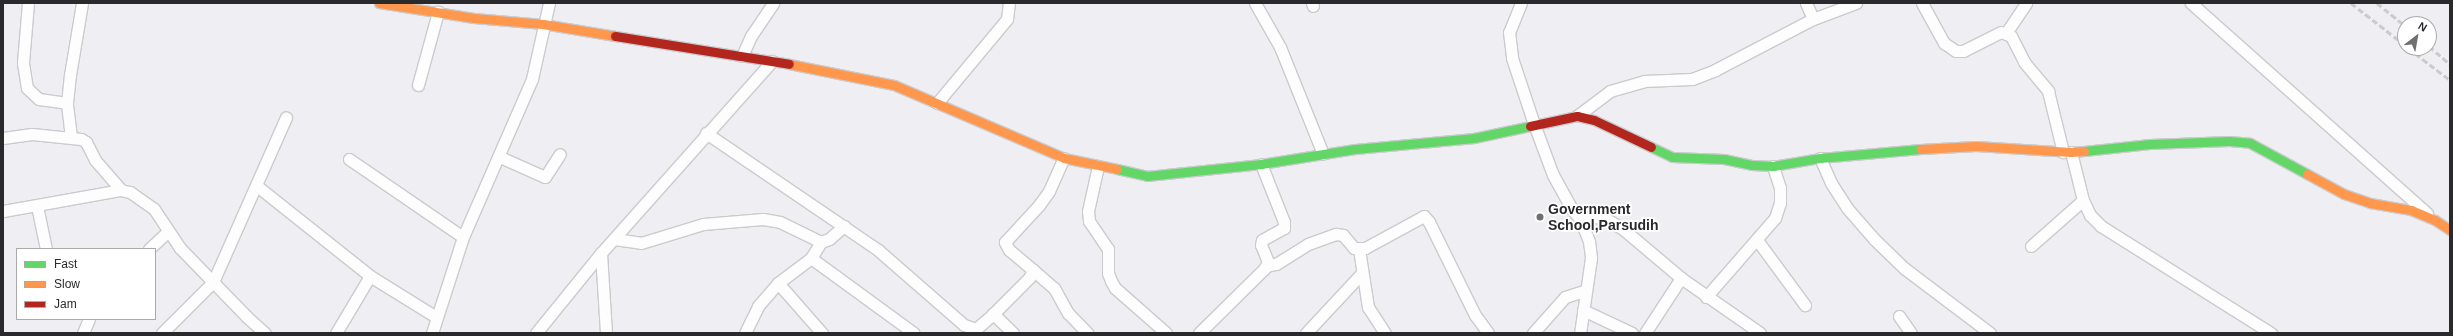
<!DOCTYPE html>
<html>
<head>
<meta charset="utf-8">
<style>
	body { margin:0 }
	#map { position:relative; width:2453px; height:336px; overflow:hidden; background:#efeff3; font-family:Arial,sans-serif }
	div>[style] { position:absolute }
	.roads { filter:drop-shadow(1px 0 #cbcbce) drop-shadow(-1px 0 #cbcbce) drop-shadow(0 1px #cbcbce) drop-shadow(0 -1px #cbcbce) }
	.street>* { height:11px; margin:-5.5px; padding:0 5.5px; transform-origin:5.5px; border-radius:5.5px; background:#fdfdfd }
	.fast>* { height:9px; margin:-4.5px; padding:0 4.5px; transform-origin:4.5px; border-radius:4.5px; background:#63d668 }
	.slow>* { height:9px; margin:-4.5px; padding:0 4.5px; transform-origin:4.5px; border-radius:4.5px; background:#ff974d }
	.jam>* { height:9px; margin:-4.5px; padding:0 4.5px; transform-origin:4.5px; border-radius:4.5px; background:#b3261e }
	.rail>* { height:3px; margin-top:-1.5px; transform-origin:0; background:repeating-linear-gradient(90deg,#cbcbcc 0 6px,transparent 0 9px) }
	.dots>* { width:11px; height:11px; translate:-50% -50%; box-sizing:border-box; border:2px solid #fff; border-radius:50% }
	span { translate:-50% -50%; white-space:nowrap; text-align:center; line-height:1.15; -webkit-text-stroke:3.5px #fff; paint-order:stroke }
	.poi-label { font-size:14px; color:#2a2a2d; font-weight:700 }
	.left { translate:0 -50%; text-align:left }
	.frame { position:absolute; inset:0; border:4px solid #2a2a2d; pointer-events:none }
	.legend { position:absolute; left:16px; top:248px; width:140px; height:72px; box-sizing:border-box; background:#fff; border:1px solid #aaaaab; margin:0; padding:5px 7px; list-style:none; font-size:12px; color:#2a2a2d }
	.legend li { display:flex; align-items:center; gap:8px; height:20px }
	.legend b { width:20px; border:1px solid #aaaaab }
	.north { position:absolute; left:2397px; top:16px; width:40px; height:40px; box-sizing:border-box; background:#fff; border:1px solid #aaaaab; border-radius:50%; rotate:31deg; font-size:11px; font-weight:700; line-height:16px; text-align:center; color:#2a2a2d }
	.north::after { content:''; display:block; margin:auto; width:14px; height:18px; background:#6f6f72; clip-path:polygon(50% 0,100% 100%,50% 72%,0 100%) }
</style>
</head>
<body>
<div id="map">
	<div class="roads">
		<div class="street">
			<div style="left:28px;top:3px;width:60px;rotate:94.8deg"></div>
			<div style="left:23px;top:63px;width:25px;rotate:81deg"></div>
			<div style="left:27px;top:88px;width:16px;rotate:43deg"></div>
			<div style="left:39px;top:99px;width:28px;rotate:8deg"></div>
			<div style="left:1255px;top:3px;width:51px;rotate:60.4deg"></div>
			<div style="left:1280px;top:47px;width:115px;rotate:68.1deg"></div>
			<div style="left:1312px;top:3px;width:3px;rotate:72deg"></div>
			<div style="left:1521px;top:3px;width:31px;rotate:112deg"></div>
			<div style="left:1509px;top:32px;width:26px;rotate:83deg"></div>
			<div style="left:1512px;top:58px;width:70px;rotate:71.6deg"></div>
			<div style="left:1534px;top:124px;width:54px;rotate:69.6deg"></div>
			<div style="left:1553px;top:175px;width:38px;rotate:61deg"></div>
			<div style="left:1571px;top:208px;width:14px;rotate:51deg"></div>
			<div style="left:1580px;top:219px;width:24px;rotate:68deg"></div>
			<div style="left:1589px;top:241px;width:17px;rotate:83deg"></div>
			<div style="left:1591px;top:258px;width:76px;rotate:98.3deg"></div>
			<div style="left:1806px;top:3px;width:17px;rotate:66deg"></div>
			<div style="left:1922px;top:3px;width:46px;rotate:61.2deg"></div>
			<div style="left:1944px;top:43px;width:14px;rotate:34deg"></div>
			<div style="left:1956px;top:51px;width:7px"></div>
			<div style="left:1963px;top:51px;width:42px;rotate:-26.6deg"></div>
			<div style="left:2001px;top:32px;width:11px;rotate:22deg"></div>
			<div style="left:2011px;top:36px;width:29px;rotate:63deg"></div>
			<div style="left:2024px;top:62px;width:38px;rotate:50deg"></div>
			<div style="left:2048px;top:91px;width:63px;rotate:76.2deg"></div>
			<div style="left:2191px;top:3px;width:316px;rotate:41.7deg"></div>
			<div style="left:2006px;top:33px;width:36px;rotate:-56deg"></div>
			<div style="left:742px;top:56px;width:22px;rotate:-66deg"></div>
			<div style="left:751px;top:36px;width:40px;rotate:-56deg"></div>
			<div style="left:418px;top:85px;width:76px;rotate:-74.7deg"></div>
			<div style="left:937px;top:103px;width:109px;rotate:-50.2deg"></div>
			<div style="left:1007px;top:19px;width:16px;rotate:-83deg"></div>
			<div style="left:1577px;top:116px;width:41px;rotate:-37.1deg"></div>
			<div style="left:1610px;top:91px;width:35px;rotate:-16deg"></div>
			<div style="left:1644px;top:81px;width:48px;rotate:-2.4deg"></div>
			<div style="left:1692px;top:79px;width:25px;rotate:-21deg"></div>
			<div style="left:1715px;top:70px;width:110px;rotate:-27.5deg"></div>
			<div style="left:1813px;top:19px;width:46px;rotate:-20.4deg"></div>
			<div style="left:706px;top:133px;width:208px;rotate:34.2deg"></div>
			<div style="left:878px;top:250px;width:114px;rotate:41.1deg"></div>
			<div style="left:964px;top:325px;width:13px;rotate:18deg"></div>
			<div style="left:976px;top:329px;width:23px;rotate:-41deg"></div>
			<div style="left:71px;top:137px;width:34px;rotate:-97deg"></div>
			<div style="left:67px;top:103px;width:28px;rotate:-84deg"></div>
			<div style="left:70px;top:75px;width:73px;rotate:-80.5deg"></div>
			<div style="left:3px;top:138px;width:29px;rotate:-8deg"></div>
			<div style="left:32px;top:134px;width:49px;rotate:5.8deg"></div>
			<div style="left:81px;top:139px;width:6px;rotate:31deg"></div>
			<div style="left:86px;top:142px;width:20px;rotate:63deg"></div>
			<div style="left:95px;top:160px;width:40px;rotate:49deg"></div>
			<div style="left:2071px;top:152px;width:49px;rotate:76deg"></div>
			<div style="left:2083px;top:200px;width:17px;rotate:65deg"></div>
			<div style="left:2090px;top:215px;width:16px;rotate:45deg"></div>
			<div style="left:2101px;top:226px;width:201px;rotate:32.2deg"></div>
			<div style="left:500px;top:157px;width:49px;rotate:24deg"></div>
			<div style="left:545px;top:177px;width:27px;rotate:-57deg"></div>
			<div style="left:1820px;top:158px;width:27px;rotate:66deg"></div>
			<div style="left:1831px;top:183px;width:30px;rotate:57deg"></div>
			<div style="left:1847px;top:208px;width:41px;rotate:48.9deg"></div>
			<div style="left:1874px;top:239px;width:42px;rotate:44deg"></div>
			<div style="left:1904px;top:268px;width:108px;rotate:37.1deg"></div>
			<div style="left:349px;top:159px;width:138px;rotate:34.4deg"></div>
			<div style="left:1098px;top:166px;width:46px;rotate:102.5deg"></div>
			<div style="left:1088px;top:211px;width:10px;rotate:84deg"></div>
			<div style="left:1089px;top:221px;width:34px;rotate:56deg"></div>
			<div style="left:1108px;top:249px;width:24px;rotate:90deg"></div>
			<div style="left:1108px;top:273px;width:9px;rotate:69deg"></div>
			<div style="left:1111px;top:281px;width:8px;rotate:60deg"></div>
			<div style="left:1115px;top:288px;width:68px;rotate:41.4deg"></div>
			<div style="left:257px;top:186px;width:144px;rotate:38.5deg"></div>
			<div style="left:370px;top:276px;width:78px;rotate:31.8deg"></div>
			<div style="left:37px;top:206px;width:44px;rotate:78.2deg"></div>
			<div style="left:3px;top:211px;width:120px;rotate:-10.1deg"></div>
			<div style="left:121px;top:190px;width:9px;rotate:13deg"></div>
			<div style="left:130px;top:192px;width:29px;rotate:35deg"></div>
			<div style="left:154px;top:209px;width:47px;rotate:56.3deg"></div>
			<div style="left:180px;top:248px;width:96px;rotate:45.8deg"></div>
			<div style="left:247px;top:317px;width:24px;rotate:42deg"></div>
			<div style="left:1580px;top:219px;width:16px;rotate:-7deg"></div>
			<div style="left:1596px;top:217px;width:12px;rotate:14deg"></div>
			<div style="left:1608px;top:220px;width:17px;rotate:31deg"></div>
			<div style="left:1623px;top:229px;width:76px;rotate:40.2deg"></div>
			<div style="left:1681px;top:278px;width:96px;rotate:34.8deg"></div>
			<div style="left:614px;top:239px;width:27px;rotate:8deg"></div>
			<div style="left:641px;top:243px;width:65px;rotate:-17deg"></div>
			<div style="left:703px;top:224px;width:60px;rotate:-4.8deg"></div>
			<div style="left:763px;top:219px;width:17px;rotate:10deg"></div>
			<div style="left:780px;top:222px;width:46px;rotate:26deg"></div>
			<div style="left:821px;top:242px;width:9px;rotate:-21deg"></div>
			<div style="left:829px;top:239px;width:20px;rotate:-41deg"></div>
			<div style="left:1757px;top:240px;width:81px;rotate:53.6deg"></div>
			<div style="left:2031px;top:246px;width:69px;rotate:-41.5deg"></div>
			<div style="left:149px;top:249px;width:25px;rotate:-43deg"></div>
			<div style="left:1359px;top:249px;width:59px;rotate:81.2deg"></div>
			<div style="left:1368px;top:307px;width:31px;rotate:57deg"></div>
			<div style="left:601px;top:253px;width:80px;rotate:86.4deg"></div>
			<div style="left:811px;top:258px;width:127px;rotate:36.1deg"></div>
			<div style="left:1267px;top:266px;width:9px;rotate:-13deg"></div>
			<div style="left:1276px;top:264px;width:38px;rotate:-32deg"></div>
			<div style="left:1308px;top:244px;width:30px;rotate:-20deg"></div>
			<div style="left:1336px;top:234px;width:7px;rotate:8deg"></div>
			<div style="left:1343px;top:235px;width:17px;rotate:50deg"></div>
			<div style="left:1354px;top:248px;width:11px"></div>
			<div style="left:1365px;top:248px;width:67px;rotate:-28.5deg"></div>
			<div style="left:1424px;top:216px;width:8px;rotate:50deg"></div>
			<div style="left:1429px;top:222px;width:104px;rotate:63.7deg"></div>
			<div style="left:1475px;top:315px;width:22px;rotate:54deg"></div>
			<div style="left:1033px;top:270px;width:28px;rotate:41deg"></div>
			<div style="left:1054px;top:288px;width:29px;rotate:61deg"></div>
			<div style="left:1068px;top:313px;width:28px;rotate:46deg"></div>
			<div style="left:778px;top:283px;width:67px;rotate:48.7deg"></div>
			<div style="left:1706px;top:297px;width:105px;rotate:-48.9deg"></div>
			<div style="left:1775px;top:218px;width:16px;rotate:-72deg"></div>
			<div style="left:1780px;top:203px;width:15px;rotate:-90deg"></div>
			<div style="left:1780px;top:188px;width:23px;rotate:-108deg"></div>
			<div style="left:1583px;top:310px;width:54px;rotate:25.1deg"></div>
			<div style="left:1899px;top:316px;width:21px;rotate:55deg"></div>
			<div style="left:83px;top:333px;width:15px;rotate:-67deg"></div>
			<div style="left:162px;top:333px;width:72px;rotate:-45deg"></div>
			<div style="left:213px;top:282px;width:180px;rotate:-66.1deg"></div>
			<div style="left:336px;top:333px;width:66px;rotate:-59.2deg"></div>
			<div style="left:432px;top:333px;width:101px;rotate:-72.1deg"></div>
			<div style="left:463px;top:237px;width:172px;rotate:-66.4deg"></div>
			<div style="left:532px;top:79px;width:78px;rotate:-77.4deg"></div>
			<div style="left:536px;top:333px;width:103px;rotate:-50.9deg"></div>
			<div style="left:601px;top:253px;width:257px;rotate:-48.3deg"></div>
			<div style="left:745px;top:333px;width:30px;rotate:-64deg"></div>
			<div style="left:758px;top:306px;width:30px;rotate:-49deg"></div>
			<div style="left:778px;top:283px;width:41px;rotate:-37.1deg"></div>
			<div style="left:811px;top:258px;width:19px;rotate:-58deg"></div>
			<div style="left:1013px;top:333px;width:28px;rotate:-136deg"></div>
			<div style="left:993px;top:314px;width:51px;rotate:-45deg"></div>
			<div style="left:1029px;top:278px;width:9px;rotate:-63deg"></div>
			<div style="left:1033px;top:270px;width:31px;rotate:-140deg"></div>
			<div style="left:1009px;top:250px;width:9px;rotate:-117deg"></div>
			<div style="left:1005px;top:242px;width:50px;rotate:-47.4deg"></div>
			<div style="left:1039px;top:205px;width:17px;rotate:-54deg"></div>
			<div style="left:1049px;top:191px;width:36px;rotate:-66deg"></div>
			<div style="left:1199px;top:333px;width:91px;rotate:-44.6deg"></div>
			<div style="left:1264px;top:269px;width:8px;rotate:-60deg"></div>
			<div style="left:1268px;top:262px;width:18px;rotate:-112deg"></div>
			<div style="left:1261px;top:245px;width:5px;rotate:-79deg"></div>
			<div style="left:1262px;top:240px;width:25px;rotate:-29deg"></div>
			<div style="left:1284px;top:228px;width:6px;rotate:-90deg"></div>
			<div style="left:1284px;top:222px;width:62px;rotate:-111.6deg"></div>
			<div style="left:1306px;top:333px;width:82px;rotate:-47deg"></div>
			<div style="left:1533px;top:333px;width:48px;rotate:-48.4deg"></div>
			<div style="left:1565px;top:297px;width:22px;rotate:-18deg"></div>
			<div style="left:1645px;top:333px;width:66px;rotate:-56.8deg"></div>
		</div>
		<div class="fast">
			<div style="left:1651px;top:147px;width:23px;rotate:25deg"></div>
			<div style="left:1672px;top:157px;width:52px;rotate:2.2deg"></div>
			<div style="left:1724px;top:159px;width:29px;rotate:12deg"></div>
			<div style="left:1752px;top:165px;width:21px;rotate:3deg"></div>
			<div style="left:1773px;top:166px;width:48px;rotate:-9.7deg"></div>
			<div style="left:1820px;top:158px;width:101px;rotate:-5.1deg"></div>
			<div style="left:2084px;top:151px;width:66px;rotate:-6.1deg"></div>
			<div style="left:2150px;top:144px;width:79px;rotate:-2.2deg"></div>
			<div style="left:2229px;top:141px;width:21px;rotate:5deg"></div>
			<div style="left:2250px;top:143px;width:65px;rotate:28.5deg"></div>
			<div style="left:1117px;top:169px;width:31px;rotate:13deg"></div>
			<div style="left:1147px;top:176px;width:115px;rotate:-6deg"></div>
			<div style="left:1261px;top:164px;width:95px;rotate:-9.1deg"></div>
			<div style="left:1355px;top:149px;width:120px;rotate:-5.3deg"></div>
			<div style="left:1474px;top:138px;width:57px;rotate:-12.1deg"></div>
		</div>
		<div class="slow">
			<div style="left:379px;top:3px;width:96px;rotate:9deg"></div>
			<div style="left:474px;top:18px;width:69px;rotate:5deg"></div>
			<div style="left:543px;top:24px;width:73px;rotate:9.5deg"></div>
			<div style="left:789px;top:64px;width:107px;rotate:11.3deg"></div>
			<div style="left:894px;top:85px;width:185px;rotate:23.2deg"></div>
			<div style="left:1064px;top:158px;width:54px;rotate:11.7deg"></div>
			<div style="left:1921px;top:149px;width:55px;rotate:-3.1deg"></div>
			<div style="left:1976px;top:146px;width:95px;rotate:3.6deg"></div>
			<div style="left:2071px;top:152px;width:13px;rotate:-4deg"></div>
			<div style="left:2307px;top:174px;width:42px;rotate:28.4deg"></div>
			<div style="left:2344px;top:194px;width:28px;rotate:19deg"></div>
			<div style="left:2370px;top:203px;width:42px;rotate:9.7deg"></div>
			<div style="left:2411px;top:210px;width:26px;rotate:23deg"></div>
			<div style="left:2435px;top:220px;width:18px;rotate:34deg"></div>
		</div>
		<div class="jam">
			<div style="left:615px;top:36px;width:176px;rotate:9.1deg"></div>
			<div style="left:1530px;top:126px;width:48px;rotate:-12deg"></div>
			<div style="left:1577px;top:116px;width:17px;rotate:13deg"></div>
			<div style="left:1594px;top:120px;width:63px;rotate:25.3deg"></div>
		</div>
	</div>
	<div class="rail">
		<div style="left:2351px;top:3px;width:68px;rotate:37.9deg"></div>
		<div style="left:2377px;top:3px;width:36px;rotate:39deg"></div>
		<div style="left:2429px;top:46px;width:28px;rotate:41deg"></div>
		<div style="left:2408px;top:48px;width:53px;rotate:37.3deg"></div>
	</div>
	<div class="dots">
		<div style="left:1540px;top:217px;background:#6f6f72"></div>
	</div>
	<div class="poi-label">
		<span class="left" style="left:1548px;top:217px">Government<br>School,Parsudih</span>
	</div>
	<div class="frame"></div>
	<ul class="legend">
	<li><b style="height:5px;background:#63d668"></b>Fast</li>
	<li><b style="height:5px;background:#ff974d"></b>Slow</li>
	<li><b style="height:5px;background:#b3261e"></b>Jam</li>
	</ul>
	<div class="north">N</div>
</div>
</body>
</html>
